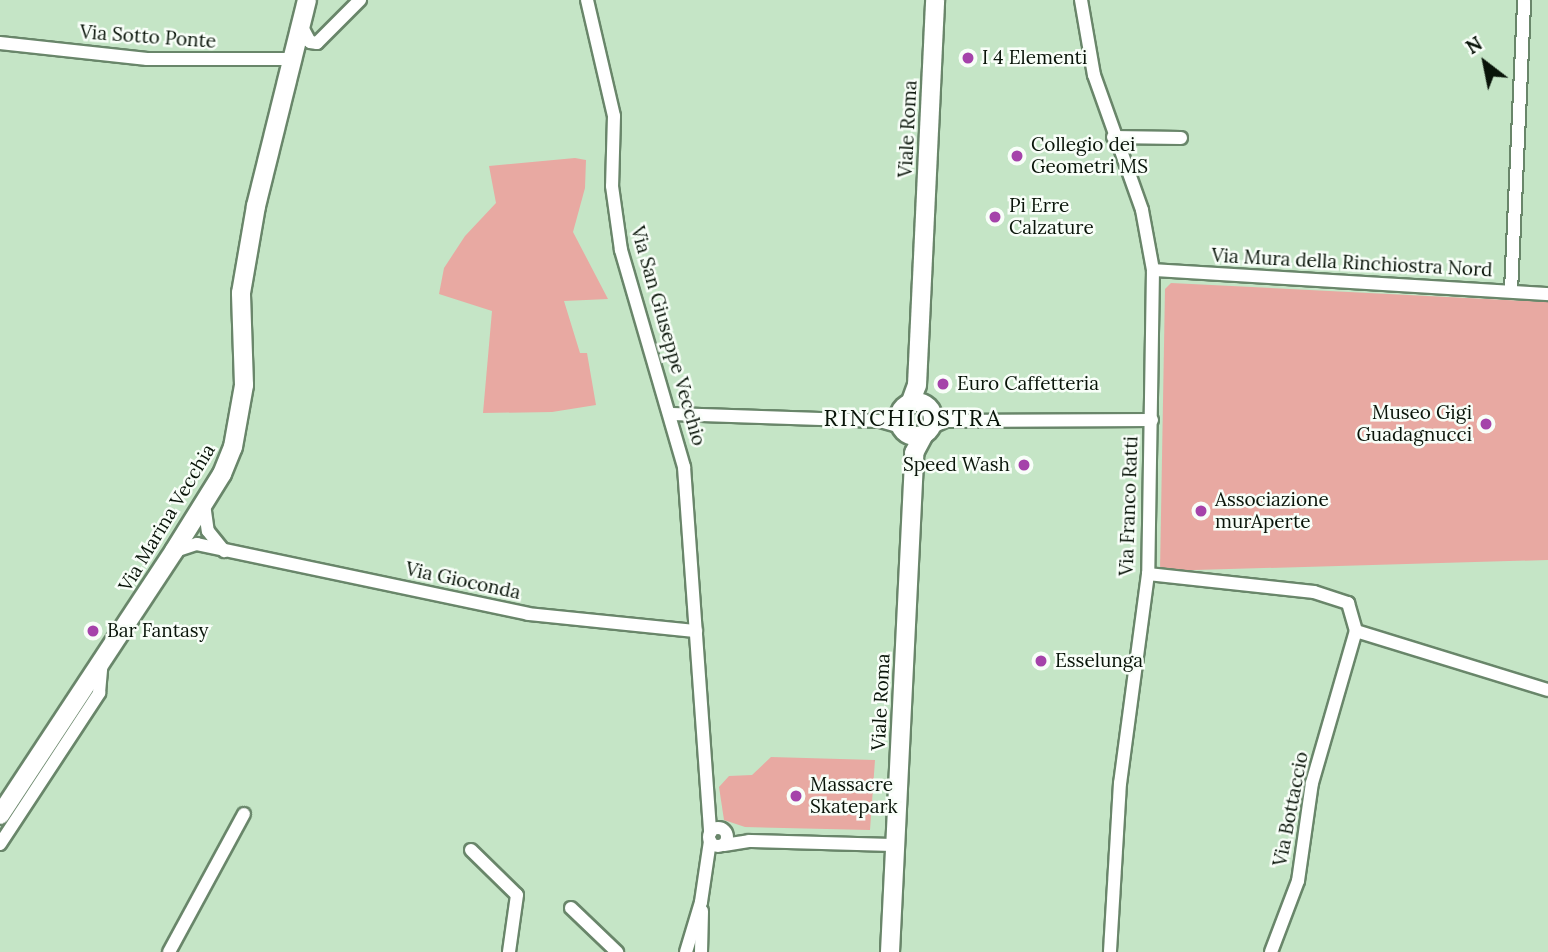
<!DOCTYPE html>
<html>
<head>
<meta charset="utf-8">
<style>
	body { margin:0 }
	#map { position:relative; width:1548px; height:952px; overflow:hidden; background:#c5e5c6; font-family:Lora,serif }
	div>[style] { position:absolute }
	.green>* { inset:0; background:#e8a9a2 }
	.roads { filter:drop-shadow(2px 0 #69866a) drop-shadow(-2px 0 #69866a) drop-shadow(0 2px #69866a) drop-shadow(0 -2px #69866a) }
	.minor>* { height:12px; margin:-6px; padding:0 6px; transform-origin:6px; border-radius:6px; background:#fff }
	.minor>.ring { margin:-6px; padding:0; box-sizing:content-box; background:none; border:12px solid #fff; border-radius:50% }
	.secondary>* { height:18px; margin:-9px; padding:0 9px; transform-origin:9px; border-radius:9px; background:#fff }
	.secondary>.ring { margin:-9px; padding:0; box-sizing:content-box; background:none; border:18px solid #fff; border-radius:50% }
	.dots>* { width:19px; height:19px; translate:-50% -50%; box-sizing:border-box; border:4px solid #f8fef8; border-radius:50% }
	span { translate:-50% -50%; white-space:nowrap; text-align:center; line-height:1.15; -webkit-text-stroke:5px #f8fef8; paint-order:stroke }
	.street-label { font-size:19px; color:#091409 }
	.poi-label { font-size:19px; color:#091409 }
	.left { translate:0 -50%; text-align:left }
	.right { translate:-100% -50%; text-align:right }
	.quarter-label { font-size:23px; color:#091409; letter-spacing:2px }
	.north { position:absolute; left:1450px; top:28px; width:70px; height:70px; -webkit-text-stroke:5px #f8fef8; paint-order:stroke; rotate:328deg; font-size:19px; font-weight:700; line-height:28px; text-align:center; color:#091409 }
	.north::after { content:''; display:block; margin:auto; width:24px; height:32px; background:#091409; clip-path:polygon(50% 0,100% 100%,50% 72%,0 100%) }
</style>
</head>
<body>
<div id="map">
	<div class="green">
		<div style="clip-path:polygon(575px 158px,586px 160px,585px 188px,573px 232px,608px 299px,564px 301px,580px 353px,587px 353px,596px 405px,552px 412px,483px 413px,492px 311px,439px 294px,444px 268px,465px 236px,496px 203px,489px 166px)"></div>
		<div style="clip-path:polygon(1171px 283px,1548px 302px,1548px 560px,1160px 571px,1165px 289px)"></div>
		<div style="clip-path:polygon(771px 757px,875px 760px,870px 830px,745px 827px,724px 820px,719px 787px,729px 776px,752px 775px)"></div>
	</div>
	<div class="roads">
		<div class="minor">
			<div style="left:587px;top:0;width:119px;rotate:76.9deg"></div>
			<div style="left:614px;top:116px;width:70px;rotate:91.6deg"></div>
			<div style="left:612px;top:186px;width:65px;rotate:82deg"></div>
			<div style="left:621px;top:250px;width:226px;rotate:73.8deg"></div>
			<div style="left:684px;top:467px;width:367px;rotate:85.9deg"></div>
			<div style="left:1081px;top:0;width:76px;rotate:80.2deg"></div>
			<div style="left:1094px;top:75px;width:143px;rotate:70.4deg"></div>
			<div style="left:1142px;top:210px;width:61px;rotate:79.6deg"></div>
			<div style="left:1153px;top:270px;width:304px;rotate:90.9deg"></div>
			<div style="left:1148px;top:574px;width:211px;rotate:97.6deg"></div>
			<div style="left:1120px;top:783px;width:169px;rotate:93.4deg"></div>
			<div style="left:302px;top:27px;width:17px;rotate:62deg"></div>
			<div style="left:310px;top:42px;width:7px;rotate:8deg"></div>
			<div style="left:317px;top:43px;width:61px;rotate:-45deg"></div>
			<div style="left:0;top:43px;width:148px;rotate:6.2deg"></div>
			<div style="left:147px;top:59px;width:148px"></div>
			<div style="left:1113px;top:137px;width:68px;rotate:0.8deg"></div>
			<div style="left:1153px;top:270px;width:396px;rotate:3.5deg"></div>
			<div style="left:1511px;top:291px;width:291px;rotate:-87.4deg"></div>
			<div style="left:672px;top:414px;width:208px;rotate:1.9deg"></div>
			<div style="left:880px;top:421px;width:22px;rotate:16deg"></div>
			<div style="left:880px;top:421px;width:23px;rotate:-23deg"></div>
			<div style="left:930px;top:428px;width:17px;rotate:-24deg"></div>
			<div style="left:946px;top:421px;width:206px;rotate:-0.3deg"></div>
			<div style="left:204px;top:504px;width:27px;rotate:82deg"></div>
			<div style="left:208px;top:531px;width:26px;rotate:51deg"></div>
			<div style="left:175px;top:551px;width:23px;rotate:-18deg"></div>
			<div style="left:197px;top:544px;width:338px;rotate:11.9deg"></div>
			<div style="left:528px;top:614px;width:169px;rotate:5.8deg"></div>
			<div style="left:1148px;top:574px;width:167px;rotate:6.2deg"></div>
			<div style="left:1314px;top:592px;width:36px;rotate:18deg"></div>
			<div style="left:1348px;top:603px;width:29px;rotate:74deg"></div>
			<div style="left:1356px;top:631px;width:201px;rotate:17.1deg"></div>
			<div class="ring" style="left:709px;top:828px;width:6px;height:6px"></div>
			<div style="left:0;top:844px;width:181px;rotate:-56.7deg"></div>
			<div style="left:99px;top:693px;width:32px;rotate:-85deg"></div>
			<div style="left:724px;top:845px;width:25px;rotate:-9deg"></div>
			<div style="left:749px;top:841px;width:146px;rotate:1.6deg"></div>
			<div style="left:471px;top:850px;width:64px;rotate:44.4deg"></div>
			<div style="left:517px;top:895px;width:58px;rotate:98deg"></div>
			<div style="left:571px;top:908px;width:64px;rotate:43.7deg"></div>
			<div style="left:169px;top:952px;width:157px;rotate:-61.5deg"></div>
			<div style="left:686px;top:952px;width:52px;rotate:-73.3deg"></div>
			<div style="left:701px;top:902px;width:62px;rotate:-81.6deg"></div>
			<div style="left:701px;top:952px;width:41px;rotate:-88.6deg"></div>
			<div style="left:1271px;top:952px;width:76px;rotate:-69.2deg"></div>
			<div style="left:1298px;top:881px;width:99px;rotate:-81.9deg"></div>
			<div style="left:1312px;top:783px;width:158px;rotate:-73.9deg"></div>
		</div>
		<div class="secondary">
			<div class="ring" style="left:899px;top:402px;width:16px;height:16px"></div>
			<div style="left:910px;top:404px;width:20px;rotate:-70deg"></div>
			<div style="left:917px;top:385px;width:385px;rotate:-87.3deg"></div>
			<div style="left:0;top:815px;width:316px;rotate:-56.6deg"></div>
			<div style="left:174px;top:551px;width:91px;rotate:-58.1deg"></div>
			<div style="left:222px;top:474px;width:29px;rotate:-68deg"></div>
			<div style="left:233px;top:447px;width:63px;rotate:-79.9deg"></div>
			<div style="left:244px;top:385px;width:92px;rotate:-91.9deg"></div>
			<div style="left:241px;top:293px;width:88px;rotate:-80.2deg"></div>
			<div style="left:256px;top:206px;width:212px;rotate:-76.1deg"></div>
			<div style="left:890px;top:952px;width:500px;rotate:-87.2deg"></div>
			<div style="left:914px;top:453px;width:21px;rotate:-62deg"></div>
		</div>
	</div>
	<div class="dots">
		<div style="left:968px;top:58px;background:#a543aa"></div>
		<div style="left:1017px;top:156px;background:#a543aa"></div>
		<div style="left:995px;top:217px;background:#a543aa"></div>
		<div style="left:943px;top:384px;background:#a543aa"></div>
		<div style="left:1486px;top:424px;background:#a543aa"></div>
		<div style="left:1024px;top:465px;background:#a543aa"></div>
		<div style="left:1201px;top:511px;background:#a543aa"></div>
		<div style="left:93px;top:631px;background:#a543aa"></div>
		<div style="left:1041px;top:661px;background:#a543aa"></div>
		<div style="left:796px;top:796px;background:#a543aa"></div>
	</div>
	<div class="street-label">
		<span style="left:148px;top:37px;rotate:4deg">Via Sotto Ponte</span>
		<span style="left:908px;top:129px;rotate:-87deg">Viale Roma</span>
		<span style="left:1352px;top:263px;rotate:3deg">Via Mura della Rinchiostra Nord</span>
		<span style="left:668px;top:336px;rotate:74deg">Via San Giuseppe Vecchio</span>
		<span style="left:1129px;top:506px;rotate:-88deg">Via Franco Ratti</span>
		<span style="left:167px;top:518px;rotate:-59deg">Via Marina Vecchia</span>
		<span style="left:463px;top:581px;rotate:12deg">Via Gioconda</span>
		<span style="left:881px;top:702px;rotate:-87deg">Viale Roma</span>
		<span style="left:1291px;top:809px;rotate:-79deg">Via Bottaccio</span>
	</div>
	<div class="poi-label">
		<span class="left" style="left:982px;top:58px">I 4 Elementi</span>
		<span class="left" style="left:1031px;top:156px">Collegio dei<br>Geometri MS</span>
		<span class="left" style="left:1009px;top:217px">Pi Erre<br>Calzature</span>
		<span class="left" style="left:957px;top:384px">Euro Caffetteria</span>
		<span class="right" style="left:1472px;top:424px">Museo Gigi<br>Guadagnucci</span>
		<span class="right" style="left:1010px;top:465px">Speed Wash</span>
		<span class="left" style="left:1215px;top:511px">Associazione<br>murAperte</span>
		<span class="left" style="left:107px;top:631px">Bar Fantasy</span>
		<span class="left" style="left:1055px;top:661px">Esselunga</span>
		<span class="left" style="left:810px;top:796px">Massacre<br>Skatepark</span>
	</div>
	<div class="quarter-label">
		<span style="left:913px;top:418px">RINCHIOSTRA</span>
	</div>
	<div class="north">N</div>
</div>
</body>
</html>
